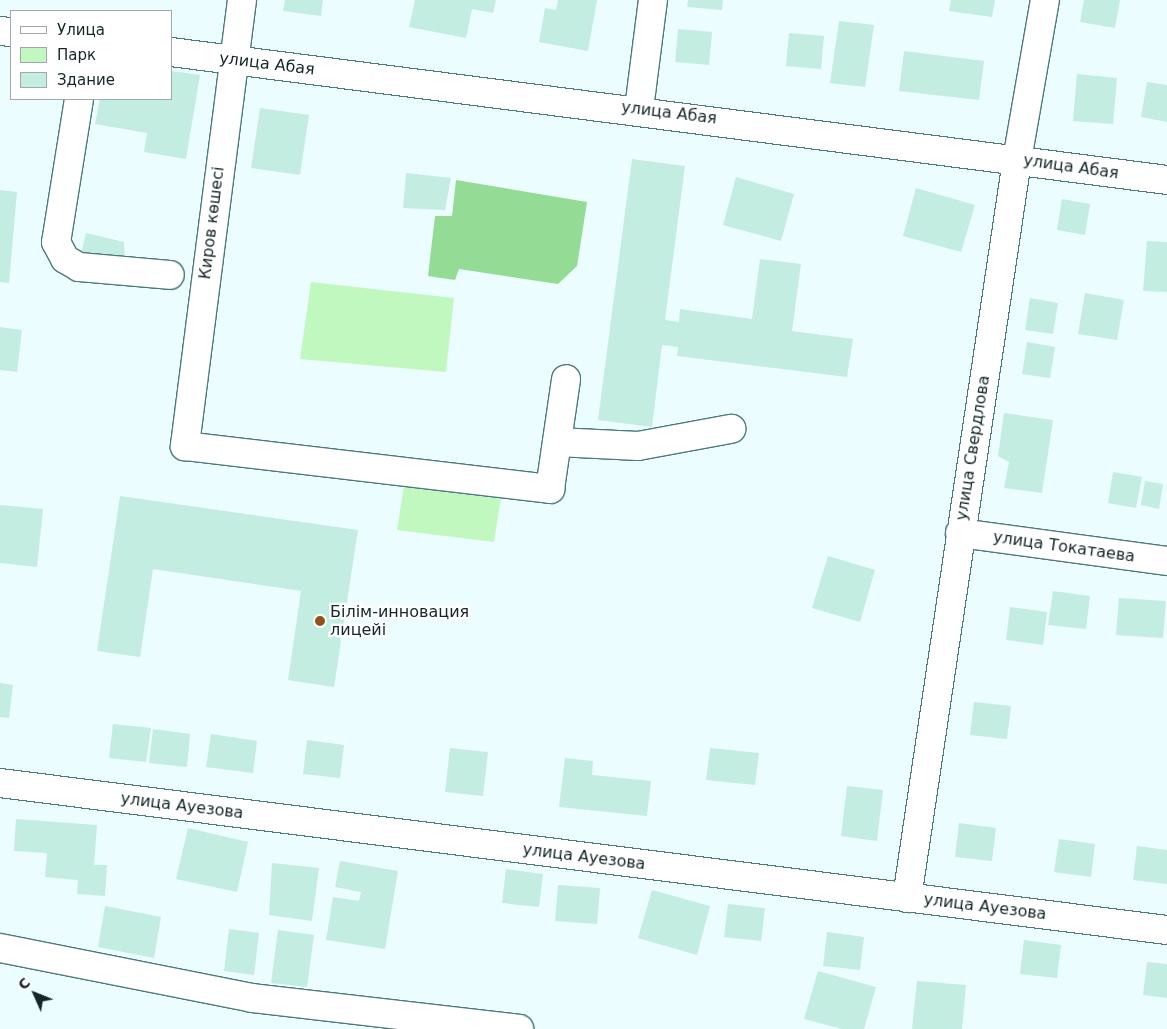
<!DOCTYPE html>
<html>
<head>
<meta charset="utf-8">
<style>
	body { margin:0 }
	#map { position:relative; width:1167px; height:1029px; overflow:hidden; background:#ebfdff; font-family:"DejaVu Sans",sans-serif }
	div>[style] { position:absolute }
	.green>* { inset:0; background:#c0f8c0 }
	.forest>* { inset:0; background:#94db95 }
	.building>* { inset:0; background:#c3ede0 }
	.roads { filter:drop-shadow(1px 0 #4d787c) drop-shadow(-1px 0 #4d787c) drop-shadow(0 1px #4d787c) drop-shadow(0 -1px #4d787c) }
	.minor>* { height:28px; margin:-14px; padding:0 14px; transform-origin:14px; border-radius:14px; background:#fff }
	.dots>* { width:14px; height:14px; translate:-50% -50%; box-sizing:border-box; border:2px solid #fff; border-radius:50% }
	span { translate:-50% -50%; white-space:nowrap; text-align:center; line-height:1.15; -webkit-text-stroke:4.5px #fff; paint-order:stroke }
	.street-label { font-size:16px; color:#142628 }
	.poi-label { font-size:16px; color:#142628 }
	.left { translate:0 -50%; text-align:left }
	.legend { position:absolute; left:10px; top:10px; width:162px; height:90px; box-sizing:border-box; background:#fff; border:1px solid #a1a8a9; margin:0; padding:6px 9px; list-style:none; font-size:15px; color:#142628 }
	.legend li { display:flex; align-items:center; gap:10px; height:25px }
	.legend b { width:25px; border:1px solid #a1a8a9 }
	.north { position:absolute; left:10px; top:969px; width:50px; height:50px; -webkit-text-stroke:4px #fff; paint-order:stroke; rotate:314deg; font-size:14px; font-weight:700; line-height:20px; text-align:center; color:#142628 }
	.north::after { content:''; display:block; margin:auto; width:18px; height:22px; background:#142628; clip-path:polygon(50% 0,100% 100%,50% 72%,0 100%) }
</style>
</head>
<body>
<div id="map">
	<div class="green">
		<div style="clip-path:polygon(311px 282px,454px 298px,446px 372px,300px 359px)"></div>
		<div style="clip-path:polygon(404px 486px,501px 497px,494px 542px,397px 530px)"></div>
	</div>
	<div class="forest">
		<div style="clip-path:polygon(456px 180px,587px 202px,577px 266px,558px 284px,459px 269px,455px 280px,428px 276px,435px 216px,452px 216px)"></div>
	</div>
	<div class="building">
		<div style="clip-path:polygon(285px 0,323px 0,321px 16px,283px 11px)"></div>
		<div style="clip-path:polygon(415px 0,496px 0,493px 13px,472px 9px,466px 38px,409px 27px)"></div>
		<div style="clip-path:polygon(558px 0,597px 0,588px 51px,539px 42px,545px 8px,556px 10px)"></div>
		<div style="clip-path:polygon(688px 0,723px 0,722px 10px,687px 7px)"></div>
		<div style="clip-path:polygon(951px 0,995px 0,992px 17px,949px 11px)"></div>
		<div style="clip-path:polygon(1084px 0,1120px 0,1115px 28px,1080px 22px)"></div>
		<div style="clip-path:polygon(839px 21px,874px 25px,865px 87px,830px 83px)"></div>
		<div style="clip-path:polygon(678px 29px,712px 32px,709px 65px,675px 62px)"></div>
		<div style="clip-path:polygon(789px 33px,824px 36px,821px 69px,786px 66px)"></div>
		<div style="clip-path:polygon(904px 51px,984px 61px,979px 100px,899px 91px)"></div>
		<div style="clip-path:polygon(171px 71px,200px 75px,186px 159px,144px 152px,147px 133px,95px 124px,100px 99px,171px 99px)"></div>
		<div style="clip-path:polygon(1077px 74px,1117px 78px,1113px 124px,1073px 121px)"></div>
		<div style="clip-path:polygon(1147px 82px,1167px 85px,1167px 122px,1141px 117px)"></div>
		<div style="clip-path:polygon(260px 108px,309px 115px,300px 175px,251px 168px)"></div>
		<div style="clip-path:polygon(632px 159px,685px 166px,665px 320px,679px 322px,680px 309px,752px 319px,760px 259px,801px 264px,792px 331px,853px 339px,847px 377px,677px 356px,678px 347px,662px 345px,652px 427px,598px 420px)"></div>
		<div style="clip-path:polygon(406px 173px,451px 178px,445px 210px,403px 208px)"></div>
		<div style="clip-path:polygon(736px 177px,794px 194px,781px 241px,723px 225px)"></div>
		<div style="clip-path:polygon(916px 188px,975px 205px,961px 252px,903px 236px)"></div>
		<div style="clip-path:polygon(0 190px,17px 192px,9px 283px,0 282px)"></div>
		<div style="clip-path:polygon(1062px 199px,1090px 204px,1085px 235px,1057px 230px)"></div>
		<div style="clip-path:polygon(86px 233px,124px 242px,125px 264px,81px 254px)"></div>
		<div style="clip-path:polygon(1147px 241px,1167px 242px,1167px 292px,1143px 291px)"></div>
		<div style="clip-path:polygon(1085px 293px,1124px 300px,1117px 340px,1078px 334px)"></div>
		<div style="clip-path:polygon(1030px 298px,1058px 303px,1053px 334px,1025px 330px)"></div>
		<div style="clip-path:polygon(0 327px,22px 330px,17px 372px,0 370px)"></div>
		<div style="clip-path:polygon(1027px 342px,1055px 347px,1050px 378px,1022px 374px)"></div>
		<div style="clip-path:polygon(1004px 413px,1053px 420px,1042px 493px,1004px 488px,1009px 462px,998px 456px)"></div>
		<div style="clip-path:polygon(1113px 472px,1142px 477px,1136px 508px,1108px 503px)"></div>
		<div style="clip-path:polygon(1145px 481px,1163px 484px,1159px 509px,1141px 505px)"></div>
		<div style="clip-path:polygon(120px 496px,358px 530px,334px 687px,288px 680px,301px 591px,153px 569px,140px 657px,97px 651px)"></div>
		<div style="clip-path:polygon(0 505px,43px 509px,37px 567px,0 563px)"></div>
		<div style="clip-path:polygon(828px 556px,875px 570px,860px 622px,812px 608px)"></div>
		<div style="clip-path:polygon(1053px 591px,1090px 596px,1086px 629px,1048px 625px)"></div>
		<div style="clip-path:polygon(1119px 598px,1166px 601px,1163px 638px,1116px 635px)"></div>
		<div style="clip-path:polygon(1010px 607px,1047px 612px,1043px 645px,1006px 640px)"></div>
		<div style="clip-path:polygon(0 683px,13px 685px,9px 718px,0 717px)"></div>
		<div style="clip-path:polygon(974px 702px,1011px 706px,1007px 739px,970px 735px)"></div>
		<div style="clip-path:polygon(113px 724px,151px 728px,146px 762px,109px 758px)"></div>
		<div style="clip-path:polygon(153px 729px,190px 734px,187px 767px,149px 763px)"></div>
		<div style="clip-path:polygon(211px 734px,257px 741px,253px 773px,206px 767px)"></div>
		<div style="clip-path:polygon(307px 740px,344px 745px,340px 778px,303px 774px)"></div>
		<div style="clip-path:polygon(450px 748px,488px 752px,483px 796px,445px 792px)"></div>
		<div style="clip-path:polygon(710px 748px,759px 753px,755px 785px,706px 780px)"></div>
		<div style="clip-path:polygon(565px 758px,593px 761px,592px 775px,651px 781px,647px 816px,559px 807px)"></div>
		<div style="clip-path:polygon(847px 786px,883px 790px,877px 841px,841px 836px)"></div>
		<div style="clip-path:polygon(16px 819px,97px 825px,94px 865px,107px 865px,105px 896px,77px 894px,78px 880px,45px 877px,47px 853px,14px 851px)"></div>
		<div style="clip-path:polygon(959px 823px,996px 828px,992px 861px,955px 857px)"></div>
		<div style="clip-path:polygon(188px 828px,248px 842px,237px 892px,176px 879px)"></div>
		<div style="clip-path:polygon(1059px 839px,1095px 844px,1091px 877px,1054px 872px)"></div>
		<div style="clip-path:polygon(1137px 846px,1167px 850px,1167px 884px,1133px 880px)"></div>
		<div style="clip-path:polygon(340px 861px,398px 871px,385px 949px,326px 940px,333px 897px,359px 901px,361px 892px,335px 887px)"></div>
		<div style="clip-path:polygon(272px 863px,319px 868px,312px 921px,269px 915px)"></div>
		<div style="clip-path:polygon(506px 869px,543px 874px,539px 907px,502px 903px)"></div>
		<div style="clip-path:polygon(558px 885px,600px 888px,597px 924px,555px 921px)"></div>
		<div style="clip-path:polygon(652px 890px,710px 906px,697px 955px,638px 938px)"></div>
		<div style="clip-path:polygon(728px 904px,765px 908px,761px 941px,724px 937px)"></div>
		<div style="clip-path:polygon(105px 906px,161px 917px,154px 958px,98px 947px)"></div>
		<div style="clip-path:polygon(229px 929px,259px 933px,254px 975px,224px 971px)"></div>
		<div style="clip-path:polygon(278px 930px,314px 935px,307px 987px,271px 983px)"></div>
		<div style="clip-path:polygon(827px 932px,864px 937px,860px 970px,823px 966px)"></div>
		<div style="clip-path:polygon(1024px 940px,1061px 945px,1057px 978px,1020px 974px)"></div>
		<div style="clip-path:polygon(1147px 962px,1167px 964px,1167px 998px,1143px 995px)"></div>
		<div style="clip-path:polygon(818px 971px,876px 987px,864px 1029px,842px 1029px,804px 1019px)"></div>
		<div style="clip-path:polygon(917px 981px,966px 985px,962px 1029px,912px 1029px)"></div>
	</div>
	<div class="roads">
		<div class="minor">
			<div style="left:242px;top:0;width:450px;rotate:97.3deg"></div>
			<div style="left:185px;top:446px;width:368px;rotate:6.7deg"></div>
			<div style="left:550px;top:489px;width:111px;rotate:-81.7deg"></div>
			<div style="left:0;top:31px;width:11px;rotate:5deg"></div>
			<div style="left:171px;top:52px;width:1004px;rotate:7.32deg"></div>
			<div style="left:79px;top:99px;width:145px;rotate:99.1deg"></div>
			<div style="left:56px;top:242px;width:19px;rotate:62deg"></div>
			<div style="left:65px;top:259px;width:16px;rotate:30deg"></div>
			<div style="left:79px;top:267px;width:91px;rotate:5deg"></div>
			<div style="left:639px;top:109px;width:110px;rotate:-82.7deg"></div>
			<div style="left:557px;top:442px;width:81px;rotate:2.8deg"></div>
			<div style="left:638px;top:446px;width:95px;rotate:-10.4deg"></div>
			<div style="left:960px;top:533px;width:209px;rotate:7.7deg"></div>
			<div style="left:0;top:783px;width:1176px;rotate:7.18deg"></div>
			<div style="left:907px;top:898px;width:746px;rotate:-81.52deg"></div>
			<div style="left:1017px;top:160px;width:162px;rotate:-80.1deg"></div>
			<div style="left:0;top:948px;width:257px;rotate:11.2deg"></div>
			<div style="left:252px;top:998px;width:269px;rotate:6.6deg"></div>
		</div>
	</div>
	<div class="dots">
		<div style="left:320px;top:621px;background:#91511a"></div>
	</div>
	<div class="street-label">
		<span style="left:267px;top:64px;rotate:7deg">улица Абая</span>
		<span style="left:669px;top:113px;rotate:7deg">улица Абая</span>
		<span style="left:1071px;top:167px;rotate:8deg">улица Абая</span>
		<span style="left:212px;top:223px;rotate:-83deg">Киров көшесі</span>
		<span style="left:973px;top:448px;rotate:-81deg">улица Свердлова</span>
		<span style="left:1064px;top:547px;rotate:8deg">улица Токатаева</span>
		<span style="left:182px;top:806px;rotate:7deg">улица Ауезова</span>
		<span style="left:584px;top:857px;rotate:7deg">улица Ауезова</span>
		<span style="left:985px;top:907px;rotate:7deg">улица Ауезова</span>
	</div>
	<div class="poi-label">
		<span class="left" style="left:330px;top:621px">Білім-инновация<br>лицейі</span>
	</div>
	<ul class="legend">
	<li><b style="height:6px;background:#fff"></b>Улица</li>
	<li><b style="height:14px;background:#c0f8c0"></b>Парк</li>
	<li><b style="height:14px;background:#c3ede0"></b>Здание</li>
	</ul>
	<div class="north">С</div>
</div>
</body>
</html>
